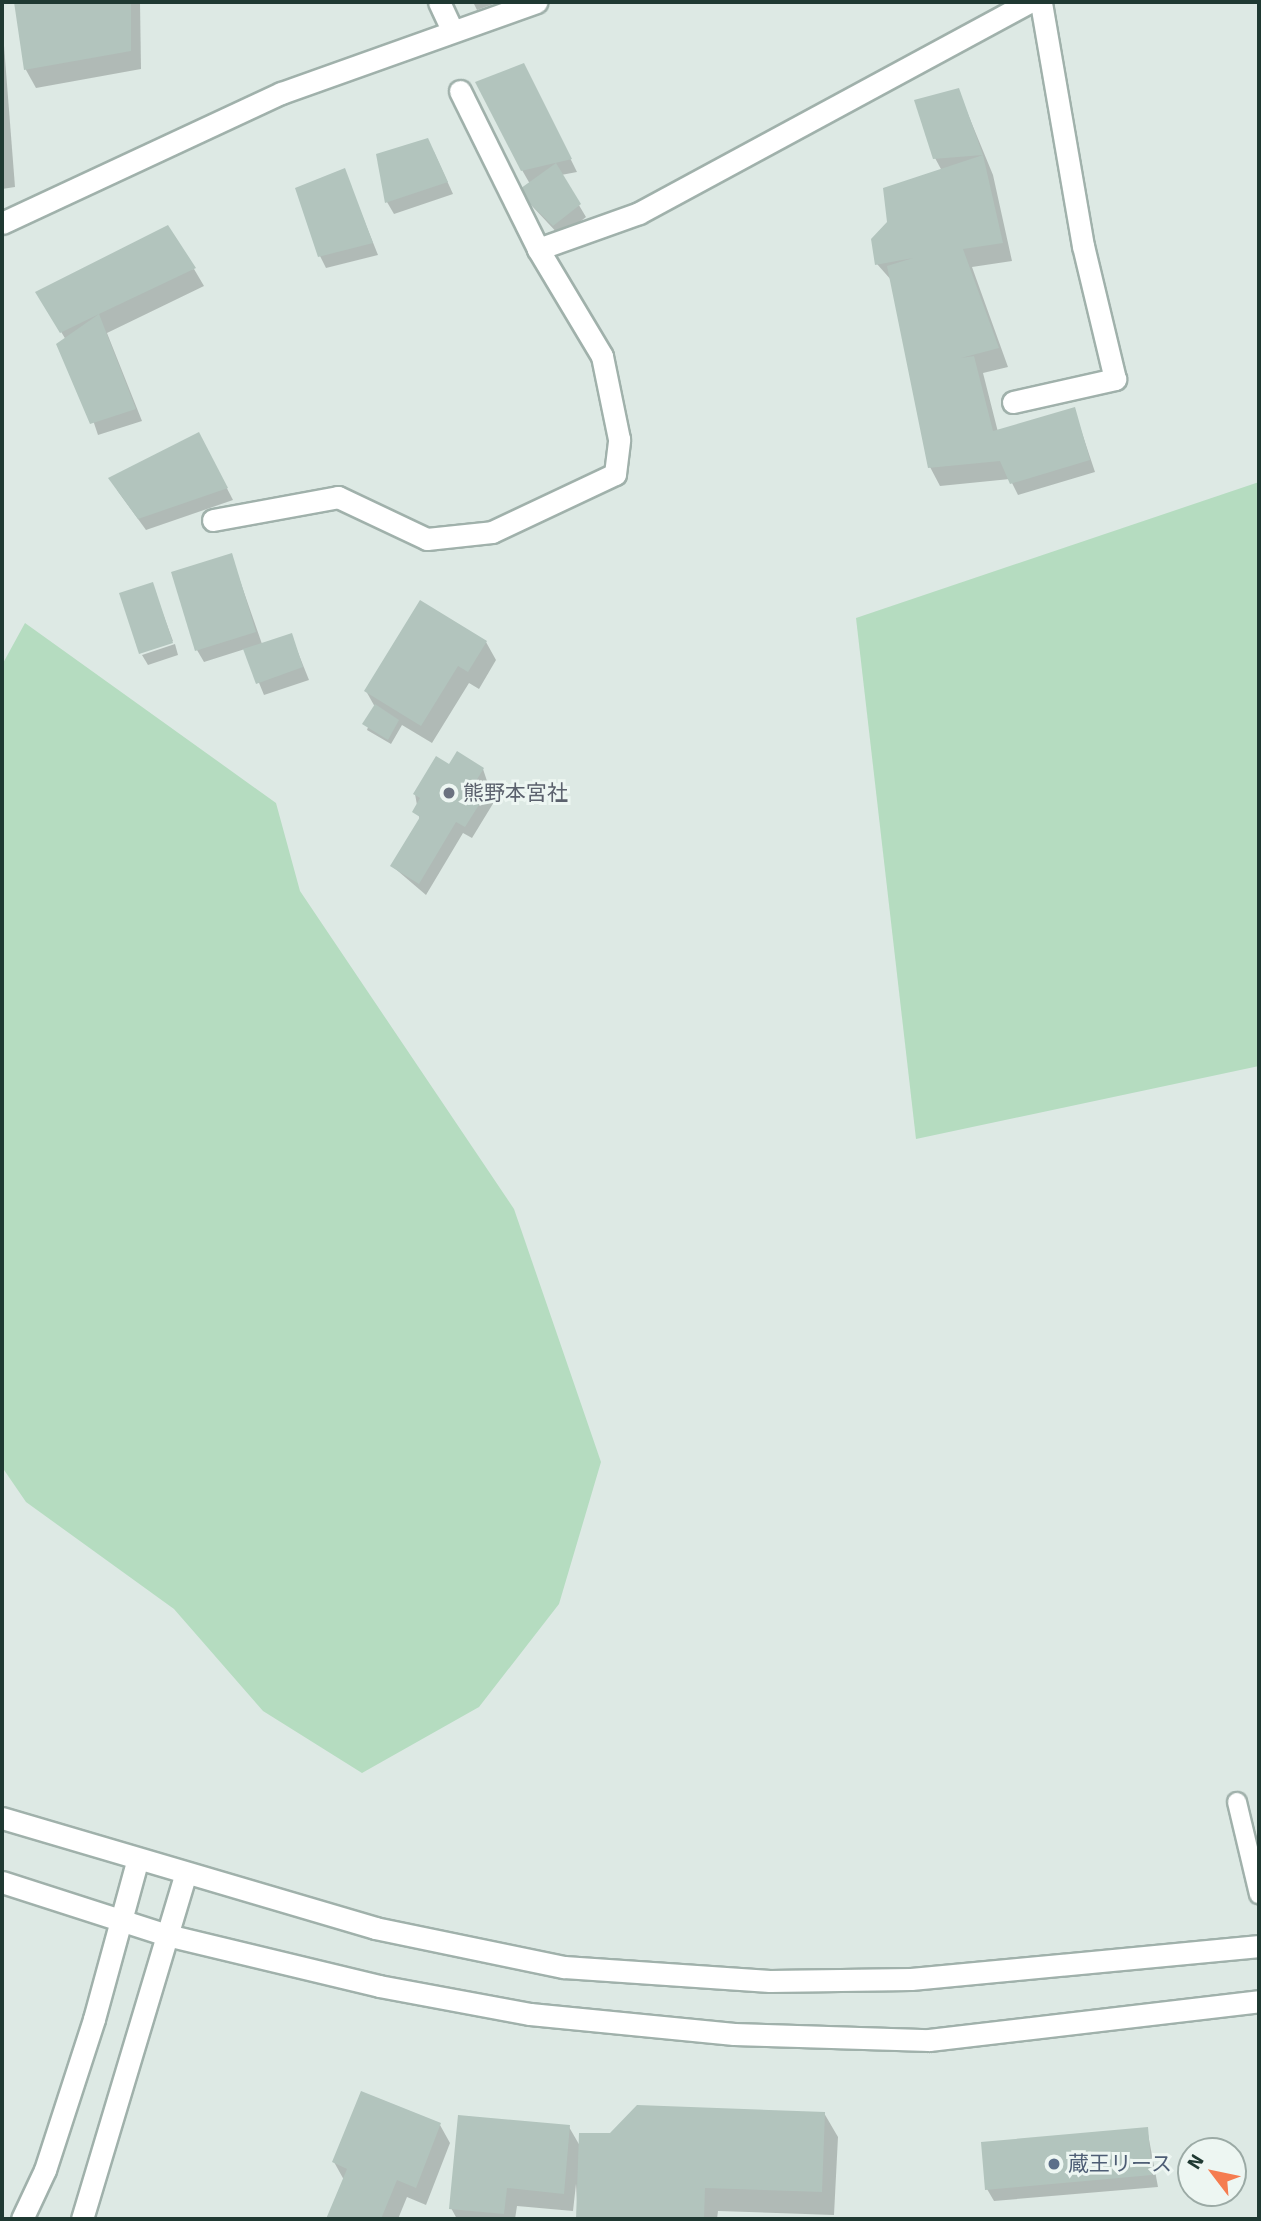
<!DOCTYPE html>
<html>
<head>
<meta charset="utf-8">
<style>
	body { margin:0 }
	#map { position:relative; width:1261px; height:2221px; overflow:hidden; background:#dde9e4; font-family:Signika,"Noto Sans JP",sans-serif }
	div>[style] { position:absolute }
	.green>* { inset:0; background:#b5dcc0 }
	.shadow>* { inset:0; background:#0003 }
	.building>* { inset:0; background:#b2c4bd }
	.roads { filter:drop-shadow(2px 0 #a0b1ab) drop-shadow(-2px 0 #a0b1ab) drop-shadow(0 2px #a0b1ab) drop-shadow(0 -2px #a0b1ab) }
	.service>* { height:18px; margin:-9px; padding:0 9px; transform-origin:9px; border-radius:9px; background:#fff }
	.minor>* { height:21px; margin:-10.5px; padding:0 10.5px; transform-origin:10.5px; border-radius:10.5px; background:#fff }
	.tertiary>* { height:21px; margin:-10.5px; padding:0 10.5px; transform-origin:10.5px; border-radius:10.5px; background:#fff }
	.dots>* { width:19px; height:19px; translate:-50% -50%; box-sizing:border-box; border:4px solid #edf6f2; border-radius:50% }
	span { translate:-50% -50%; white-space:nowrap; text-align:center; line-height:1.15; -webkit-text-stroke:6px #edf6f2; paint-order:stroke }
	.worship-label { font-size:21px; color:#5b616d }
	.left { translate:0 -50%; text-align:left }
	.service-label { font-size:21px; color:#4e5e75 }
	.frame { position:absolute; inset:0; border:4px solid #1f3932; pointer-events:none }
	.north { position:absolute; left:1177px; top:2137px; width:70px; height:70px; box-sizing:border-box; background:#edf6f2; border:2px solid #9baaa5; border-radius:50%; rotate:302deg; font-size:19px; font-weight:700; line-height:28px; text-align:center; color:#1f3932 }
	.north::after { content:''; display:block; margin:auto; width:24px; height:32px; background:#f57c50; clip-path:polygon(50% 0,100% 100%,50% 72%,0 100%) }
</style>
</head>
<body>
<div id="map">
	<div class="green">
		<div style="clip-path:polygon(1259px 482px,1259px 1066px,916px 1139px,856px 618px)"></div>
		<div style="clip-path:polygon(25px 623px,276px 803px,300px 891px,514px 1209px,601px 1462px,559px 1604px,479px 1707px,362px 1773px,263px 1711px,174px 1609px,26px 1502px,2px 1467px,2px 665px)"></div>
	</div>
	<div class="shadow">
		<div style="clip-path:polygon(15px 2px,140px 2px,141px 69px,36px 88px,26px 70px)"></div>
		<div style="clip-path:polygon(473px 2px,499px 2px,477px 10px)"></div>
		<div style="clip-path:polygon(2px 20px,15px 187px,2px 189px)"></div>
		<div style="clip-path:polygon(530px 77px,577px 172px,561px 175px,586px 217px,561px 237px,519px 192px,530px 184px,522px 170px)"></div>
		<div style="clip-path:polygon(958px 90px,993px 175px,1012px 261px,972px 267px,1008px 367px,983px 373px,998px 432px,1074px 409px,1095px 472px,1018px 495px,1010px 479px,940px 486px,930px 467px,892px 281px,877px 264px,942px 171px,935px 158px)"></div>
		<div style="clip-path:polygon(434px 152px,453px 194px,394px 214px,387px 202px)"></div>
		<div style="clip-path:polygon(344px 170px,378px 255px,326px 268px,320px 256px)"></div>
		<div style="clip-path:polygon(194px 269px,204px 286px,107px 333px,142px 421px,98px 435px,66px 340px,38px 293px)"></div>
		<div style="clip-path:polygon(205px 446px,233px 500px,146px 530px,117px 490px)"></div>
		<div style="clip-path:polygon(231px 555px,262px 644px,291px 635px,309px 680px,264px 695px,245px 649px,204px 662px,197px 650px)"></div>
		<div style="clip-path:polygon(152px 584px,173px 641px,140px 652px)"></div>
		<div style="clip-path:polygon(486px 642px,496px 660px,479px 689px,469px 683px,432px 743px,402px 725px,391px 744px,367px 730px,375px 707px,366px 691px)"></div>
		<div style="clip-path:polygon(175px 644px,178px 655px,148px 665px,142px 655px)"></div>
		<div style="clip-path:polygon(449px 766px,483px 769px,494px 802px,472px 838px,463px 833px,426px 895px,392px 866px,420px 822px,415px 794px)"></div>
		<div style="clip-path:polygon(824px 2113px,838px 2137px,834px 2215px,718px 2211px,717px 2219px,578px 2219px,576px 2184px,573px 2211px,517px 2206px,515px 2219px,457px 2219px,451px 2208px,569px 2127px,580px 2146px,611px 2135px)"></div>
		<div style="clip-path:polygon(440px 2125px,450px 2143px,426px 2205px,407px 2197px,398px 2219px,328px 2219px,344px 2180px,334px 2162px)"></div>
		<div style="clip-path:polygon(1147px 2129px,1158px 2187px,994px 2201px,987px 2189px)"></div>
	</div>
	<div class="building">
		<div style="clip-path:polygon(14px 2px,131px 2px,131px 51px,24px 70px)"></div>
		<div style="clip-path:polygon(524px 63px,572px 159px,521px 171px,475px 82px)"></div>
		<div style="clip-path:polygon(959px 88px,983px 155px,933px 159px,914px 100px)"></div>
		<div style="clip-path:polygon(428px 138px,448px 182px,385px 203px,376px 154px)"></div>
		<div style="clip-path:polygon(983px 155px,1003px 243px,963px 249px,999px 348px,961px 358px,974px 356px,993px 431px,1075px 407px,1090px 460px,1010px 484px,1000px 461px,928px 468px,887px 266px,913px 258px,875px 265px,871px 239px,887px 222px,883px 188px)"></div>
		<div style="clip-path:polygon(556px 163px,581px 204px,553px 226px,517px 191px)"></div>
		<div style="clip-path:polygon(345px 168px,373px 243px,318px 257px,295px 188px)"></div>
		<div style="clip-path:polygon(168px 225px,196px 268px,99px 314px,136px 409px,90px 424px,56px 344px,99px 314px,60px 333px,35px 292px)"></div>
		<div style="clip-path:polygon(199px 432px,228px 488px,138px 519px,108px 478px)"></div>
		<div style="clip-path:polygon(232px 553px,256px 632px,195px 651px,171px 572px)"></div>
		<div style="clip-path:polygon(153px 582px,173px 643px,139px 654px,119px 593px)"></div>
		<div style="clip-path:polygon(420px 600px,487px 641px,468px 672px,458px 666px,421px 726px,364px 691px)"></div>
		<div style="clip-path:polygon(292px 633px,303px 667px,256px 684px,243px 649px)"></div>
		<div style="clip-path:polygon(375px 704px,399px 720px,388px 740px,362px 724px)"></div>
		<div style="clip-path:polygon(457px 751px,484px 768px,476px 781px,489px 789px,465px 827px,456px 822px,419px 884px,390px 866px,420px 817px,412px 812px,420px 798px,413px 794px,436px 756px,449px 764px)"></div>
		<div style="clip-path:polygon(361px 2091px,441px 2123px,416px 2188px,397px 2180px,381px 2219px,326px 2219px,347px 2169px,332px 2162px)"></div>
		<div style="clip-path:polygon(637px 2105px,825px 2112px,822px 2192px,705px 2188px,704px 2219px,576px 2219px,579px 2133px,610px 2133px)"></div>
		<div style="clip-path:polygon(458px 2115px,570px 2125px,564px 2194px,507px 2188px,504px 2214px,449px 2209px)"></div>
		<div style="clip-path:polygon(1148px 2127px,1152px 2175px,985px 2190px,981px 2142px)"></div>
	</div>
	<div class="roads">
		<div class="service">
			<div style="left:1237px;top:1802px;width:95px;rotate:76.6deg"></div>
		</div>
		<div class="minor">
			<div style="left:439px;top:2px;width:31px;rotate:65deg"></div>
			<div style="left:460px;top:91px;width:176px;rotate:63.7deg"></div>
			<div style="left:538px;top:249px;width:107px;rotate:-19.6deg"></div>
			<div style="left:639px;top:213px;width:444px;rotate:-28.4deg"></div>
			<div style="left:1013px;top:402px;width:105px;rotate:-12.7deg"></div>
			<div style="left:1115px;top:379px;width:137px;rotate:-103.5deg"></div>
			<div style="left:1083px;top:246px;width:248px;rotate:-99.8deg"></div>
			<div style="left:213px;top:520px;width:127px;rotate:-10.4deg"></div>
			<div style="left:338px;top:497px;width:98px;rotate:25.3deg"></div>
			<div style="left:427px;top:539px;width:65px;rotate:-6.1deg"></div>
			<div style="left:492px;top:532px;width:136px;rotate:-25.2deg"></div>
			<div style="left:615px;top:474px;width:35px;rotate:-83deg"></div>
			<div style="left:619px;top:439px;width:85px;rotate:-101.6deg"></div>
			<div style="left:602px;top:356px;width:125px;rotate:-120.9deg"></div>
			<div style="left:22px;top:2219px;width:54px;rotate:-64.9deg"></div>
			<div style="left:45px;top:2170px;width:159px;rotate:-72deg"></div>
			<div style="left:94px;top:2019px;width:163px;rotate:-74.7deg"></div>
			<div style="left:82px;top:2219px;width:359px;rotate:-73.3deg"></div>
		</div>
		<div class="tertiary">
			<div style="left:2px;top:223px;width:308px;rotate:-25deg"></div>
			<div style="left:281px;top:93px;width:271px;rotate:-19.6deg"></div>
			<div style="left:2px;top:1818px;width:389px;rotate:16.4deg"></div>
			<div style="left:375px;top:1928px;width:193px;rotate:11.7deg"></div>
			<div style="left:564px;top:1967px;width:206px;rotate:3.9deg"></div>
			<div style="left:770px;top:1981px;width:141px;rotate:-0.8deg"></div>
			<div style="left:911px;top:1979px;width:350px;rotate:-5.4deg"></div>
			<div style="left:2px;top:1882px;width:173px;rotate:17.8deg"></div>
			<div style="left:167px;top:1935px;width:218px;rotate:13.5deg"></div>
			<div style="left:379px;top:1986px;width:154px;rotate:10.5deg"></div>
			<div style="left:530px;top:2014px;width:205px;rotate:5.6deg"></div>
			<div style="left:734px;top:2034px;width:195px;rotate:1.8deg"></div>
			<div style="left:929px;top:2040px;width:332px;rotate:-6.7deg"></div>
		</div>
	</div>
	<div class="dots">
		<div style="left:449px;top:793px;background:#6b7280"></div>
		<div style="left:1054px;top:2164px;background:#5c6f8a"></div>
	</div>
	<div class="worship-label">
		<span class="left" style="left:463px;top:793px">熊野本宮社</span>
	</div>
	<div class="service-label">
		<span class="left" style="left:1068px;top:2164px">蔵王リース</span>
	</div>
	<div class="frame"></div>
	<div class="north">N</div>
</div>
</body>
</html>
